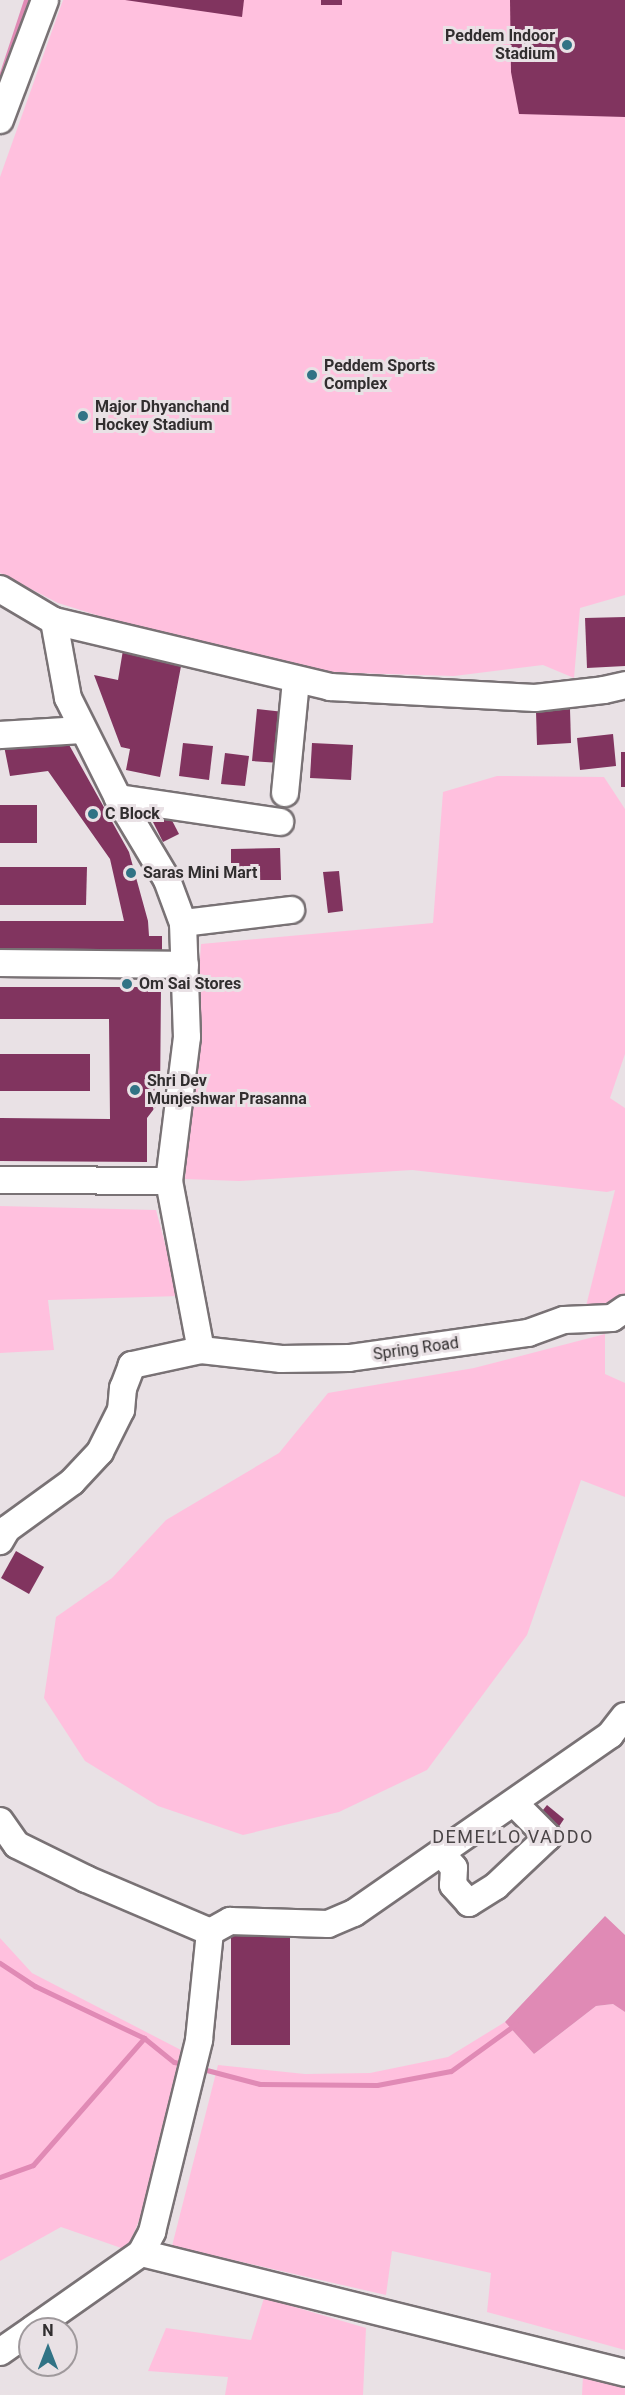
<!DOCTYPE html>
<html>
<head>
<meta charset="utf-8">
<style>
	body { margin:0 }
	#map { position:relative; width:625px; height:2395px; overflow:hidden; background:#e9e1e5; font-family:Roboto,sans-serif }
	div>[style] { position:absolute }
	.green>* { inset:0; background:#ffc0de }
	.water>* { inset:0; background:#e08ab5 }
	.stream>* { height:5px; margin:-2.5px; padding:0 2.5px; transform-origin:2.5px; border-radius:2.5px; background:#e08ab5 }
	.building>* { inset:0; background:#81345f }
	.roads { filter:drop-shadow(2px 0 #797275) drop-shadow(-2px 0 #797275) drop-shadow(0 2px #797275) drop-shadow(0 -2px #797275) }
	.minor>* { height:26px; margin:-13px; padding:0 13px; transform-origin:13px; border-radius:13px; background:#fff }
	.dots>* { width:16px; height:16px; translate:-50% -50%; box-sizing:border-box; border:3px solid #e9e1e5; border-radius:50% }
	span { translate:-50% -50%; white-space:nowrap; text-align:center; line-height:1.15; -webkit-text-stroke:6px #e9e1e5; paint-order:stroke }
	.poi-label { font-size:16px; color:#312e2f; font-weight:700 }
	.right { translate:-100% -50%; text-align:right }
	.left { translate:0 -50%; text-align:left }
	.street-label { font-size:16px; color:#312e2f }
	.neighbourhood-label { font-size:18px; color:#494446; letter-spacing:1.5px }
	.north { position:absolute; left:18px; top:2317px; width:60px; height:60px; box-sizing:border-box; background:#e9e1e5; border:2px solid #9f999c; border-radius:50%; rotate:0deg; font-size:16px; font-weight:700; line-height:24px; text-align:center; color:#312e2f }
	.north::after { content:''; display:block; margin:auto; width:21px; height:27px; background:#317385; clip-path:polygon(50% 0,100% 100%,50% 72%,0 100%) }
</style>
</head>
<body>
<div id="map">
	<div class="green">
		<div style="clip-path:polygon(63px 0,625px 0,625px 595px,580px 608px,574px 678px,543px 665px,454px 676px,321px 672px,141px 629px,58px 603px,0 573px,0 177px)"></div>
		<div style="clip-path:polygon(497px 776px,604px 777px,625px 809px,625px 1054px,610px 1098px,625px 1108px,625px 1300px,586px 1306px,615px 1190px,607px 1192px,412px 1170px,239px 1181px,185px 1179px,201px 944px,433px 923px,443px 792px)"></div>
		<div style="clip-path:polygon(0 1206px,156px 1210px,179px 1296px,48px 1300px,54px 1350px,0 1353px)"></div>
		<div style="clip-path:polygon(605px 1334px,605px 1374px,625px 1383px,625px 1497px,581px 1480px,527px 1635px,427px 1770px,339px 1812px,243px 1835px,158px 1806px,85px 1761px,44px 1698px,56px 1617px,112px 1578px,166px 1520px,279px 1453px,328px 1393px,474px 1368px)"></div>
		<div style="clip-path:polygon(0 1938px,32px 1973px,181px 2050px,142px 2213px,127px 2250px,61px 2227px,0 2261px)"></div>
		<div style="clip-path:polygon(613px 2004px,625px 2012px,625px 2350px,487px 2312px,491px 2273px,392px 2251px,386px 2295px,172px 2246px,218px 2065px,305px 2074px,370px 2073px,448px 2057px,505px 2022px,534px 2054px,596px 2006px)"></div>
		<div style="clip-path:polygon(264px 2298px,366px 2328px,363px 2395px,225px 2395px,228px 2377px,148px 2371px,166px 2328px,251px 2340px)"></div>
		<div style="clip-path:polygon(583px 2376px,625px 2387px,625px 2395px,582px 2395px)"></div>
	</div>
	<div class="water">
		<div style="clip-path:polygon(605px 1916px,625px 1935px,625px 2012px,613px 2004px,596px 2006px,534px 2054px,505px 2022px)"></div>
	</div>
	<div class="stream">
		<div style="left:0;top:79px;width:83px;rotate:-71.8deg"></div>
		<div style="left:0;top:1963px;width:42px;rotate:33.3deg"></div>
		<div style="left:35px;top:1986px;width:121px;rotate:25.5deg"></div>
		<div style="left:144px;top:2038px;width:38px;rotate:39deg"></div>
		<div style="left:174px;top:2062px;width:13px;rotate:13deg"></div>
		<div style="left:199px;top:2068px;width:63px;rotate:14.7deg"></div>
		<div style="left:260px;top:2084px;width:117px;rotate:0.5deg"></div>
		<div style="left:377px;top:2085px;width:75px;rotate:-10.7deg"></div>
		<div style="left:451px;top:2071px;width:80px;rotate:-35.9deg"></div>
		<div style="left:0;top:2177px;width:35px;rotate:-20deg"></div>
		<div style="left:33px;top:2165px;width:169px;rotate:-48.8deg"></div>
	</div>
	<div class="building">
		<div style="clip-path:polygon(125px 0,244px 0,242px 17px)"></div>
		<div style="clip-path:polygon(321px 0,342px 0,342px 5px,321px 5px)"></div>
		<div style="clip-path:polygon(510px 0,625px 0,625px 117px,519px 114px,511px 72px)"></div>
		<div style="clip-path:polygon(625px 617px,625px 666px,587px 668px,585px 618px)"></div>
		<div style="clip-path:polygon(123px 650px,182px 661px,160px 777px,126px 770px,130px 749px,121px 747px,94px 675px,118px 680px)"></div>
		<div style="clip-path:polygon(257px 709px,284px 712px,280px 763px,252px 761px)"></div>
		<div style="clip-path:polygon(570px 709px,571px 743px,537px 745px,536px 711px)"></div>
		<div style="clip-path:polygon(63px 734px,129px 852px,148px 921px,149px 936px,162px 936px,162px 950px,0 950px,0 921px,124px 921px,110px 859px,48px 771px,10px 776px,3px 741px)"></div>
		<div style="clip-path:polygon(613px 734px,616px 766px,580px 770px,577px 738px)"></div>
		<div style="clip-path:polygon(183px 743px,213px 746px,209px 780px,179px 776px)"></div>
		<div style="clip-path:polygon(312px 743px,353px 745px,351px 780px,310px 778px)"></div>
		<div style="clip-path:polygon(621px 752px,625px 752px,625px 787px,621px 787px)"></div>
		<div style="clip-path:polygon(225px 753px,249px 756px,245px 786px,221px 784px)"></div>
		<div style="clip-path:polygon(0 805px,37px 805px,37px 843px,0 843px)"></div>
		<div style="clip-path:polygon(164px 805px,179px 834px,163px 842px,148px 812px)"></div>
		<div style="clip-path:polygon(280px 848px,281px 880px,231px 880px,231px 849px)"></div>
		<div style="clip-path:polygon(0 867px,87px 867px,86px 905px,0 905px)"></div>
		<div style="clip-path:polygon(339px 871px,343px 911px,328px 913px,323px 872px)"></div>
		<div style="clip-path:polygon(0 987px,161px 987px,160px 1101px,147px 1118px,147px 1162px,0 1161px,0 1118px,110px 1119px,109px 1019px,0 1019px)"></div>
		<div style="clip-path:polygon(0 1054px,90px 1054px,90px 1091px,0 1091px)"></div>
		<div style="clip-path:polygon(16px 1551px,44px 1567px,29px 1594px,1px 1578px)"></div>
		<div style="clip-path:polygon(547px 1805px,564px 1819px,556px 1831px,538px 1816px)"></div>
		<div style="clip-path:polygon(231px 1935px,290px 1935px,290px 2045px,231px 2045px)"></div>
	</div>
	<div class="roads">
		<div class="minor">
			<div style="left:0;top:120px;width:128px;rotate:-69.4deg"></div>
			<div style="left:0;top:589px;width:63px;rotate:30.7deg"></div>
			<div style="left:54px;top:621px;width:78px;rotate:79.7deg"></div>
			<div style="left:68px;top:698px;width:112px;rotate:63.4deg"></div>
			<div style="left:118px;top:798px;width:96px;rotate:59.1deg"></div>
			<div style="left:167px;top:880px;width:46px;rotate:69.6deg"></div>
			<div style="left:183px;top:923px;width:114px;rotate:88deg"></div>
			<div style="left:187px;top:1037px;width:145px;rotate:97.1deg"></div>
			<div style="left:169px;top:1181px;width:172px;rotate:79.3deg"></div>
			<div style="left:201px;top:1350px;width:71px;rotate:167.7deg"></div>
			<div style="left:132px;top:1365px;width:25px;rotate:111deg"></div>
			<div style="left:123px;top:1388px;width:22px;rotate:95deg"></div>
			<div style="left:121px;top:1410px;width:47px;rotate:116.6deg"></div>
			<div style="left:100px;top:1452px;width:41px;rotate:133deg"></div>
			<div style="left:72px;top:1482px;width:80px;rotate:144.1deg"></div>
			<div style="left:7px;top:1529px;width:14px;rotate:120deg"></div>
			<div style="left:54px;top:621px;width:284px;rotate:13.4deg"></div>
			<div style="left:330px;top:687px;width:205px;rotate:3.1deg"></div>
			<div style="left:535px;top:698px;width:69px;rotate:-6.6deg"></div>
			<div style="left:604px;top:690px;width:22px;rotate:-13deg"></div>
			<div style="left:0;top:735px;width:81px;rotate:-3.5deg"></div>
			<div style="left:285px;top:793px;width:113px;rotate:-84.4deg"></div>
			<div style="left:118px;top:798px;width:164px;rotate:8.4deg"></div>
			<div style="left:183px;top:923px;width:109px;rotate:-6.9deg"></div>
			<div style="left:0;top:963px;width:185px;rotate:0.6deg"></div>
			<div style="left:0;top:1180px;width:169px;rotate:0.3deg"></div>
			<div style="left:201px;top:1350px;width:81px;rotate:6.4deg"></div>
			<div style="left:281px;top:1359px;width:68px;rotate:-0.8deg"></div>
			<div style="left:349px;top:1358px;width:181px;rotate:-8deg"></div>
			<div style="left:528px;top:1333px;width:38px;rotate:-20deg"></div>
			<div style="left:564px;top:1320px;width:48px;rotate:-2.4deg"></div>
			<div style="left:612px;top:1318px;width:16px;rotate:-35deg"></div>
			<div style="left:0;top:1821px;width:29px;rotate:55deg"></div>
			<div style="left:17px;top:1845px;width:77px;rotate:26.2deg"></div>
			<div style="left:86px;top:1879px;width:135px;rotate:23.1deg"></div>
			<div style="left:442px;top:1854px;width:18px;rotate:49deg"></div>
			<div style="left:454px;top:1868px;width:17px;rotate:93deg"></div>
			<div style="left:453px;top:1885px;width:24px;rotate:48deg"></div>
			<div style="left:469px;top:1903px;width:32px;rotate:-32deg"></div>
			<div style="left:496px;top:1886px;width:71px;rotate:-43.3deg"></div>
			<div style="left:548px;top:1837px;width:48px;rotate:-135deg"></div>
			<div style="left:141px;top:2253px;width:499px;rotate:13.9deg"></div>
			<div style="left:33px;top:2329px;width:132px;rotate:-35.1deg"></div>
			<div style="left:141px;top:2253px;width:24px;rotate:-62deg"></div>
			<div style="left:152px;top:2232px;width:198px;rotate:-76.2deg"></div>
			<div style="left:199px;top:2040px;width:109px;rotate:-84.2deg"></div>
			<div style="left:210px;top:1932px;width:23px;rotate:-29deg"></div>
			<div style="left:230px;top:1921px;width:98px;rotate:1.8deg"></div>
			<div style="left:328px;top:1924px;width:28px;rotate:-23deg"></div>
			<div style="left:354px;top:1913px;width:312px;rotate:-34.8deg"></div>
			<div style="left:610px;top:1735px;width:24px;rotate:-52deg"></div>
			<div style="left:0;top:2352px;width:37px;rotate:-35deg"></div>
		</div>
	</div>
	<div class="dots">
		<div style="left:567px;top:45px;background:#317385"></div>
		<div style="left:312px;top:375px;background:#317385"></div>
		<div style="left:83px;top:416px;background:#317385"></div>
		<div style="left:93px;top:814px;background:#317385"></div>
		<div style="left:131px;top:873px;background:#317385"></div>
		<div style="left:127px;top:984px;background:#317385"></div>
		<div style="left:135px;top:1090px;background:#317385"></div>
	</div>
	<div class="poi-label">
		<span class="right" style="left:555px;top:45px">Peddem Indoor<br>Stadium</span>
		<span class="left" style="left:324px;top:375px">Peddem Sports<br>Complex</span>
		<span class="left" style="left:95px;top:416px">Major Dhyanchand<br>Hockey Stadium</span>
		<span class="left" style="left:105px;top:814px">C Block</span>
		<span class="left" style="left:143px;top:873px">Saras Mini Mart</span>
		<span class="left" style="left:139px;top:984px">Om Sai Stores</span>
		<span class="left" style="left:147px;top:1090px">Shri Dev<br>Munjeshwar Prasanna</span>
	</div>
	<div class="street-label">
		<span style="left:416px;top:1349px;rotate:-8deg">Spring Road</span>
	</div>
	<div class="neighbourhood-label">
		<span style="left:513px;top:1837px">DEMELLO VADDO</span>
	</div>
	<div class="north">N</div>
</div>
</body>
</html>
